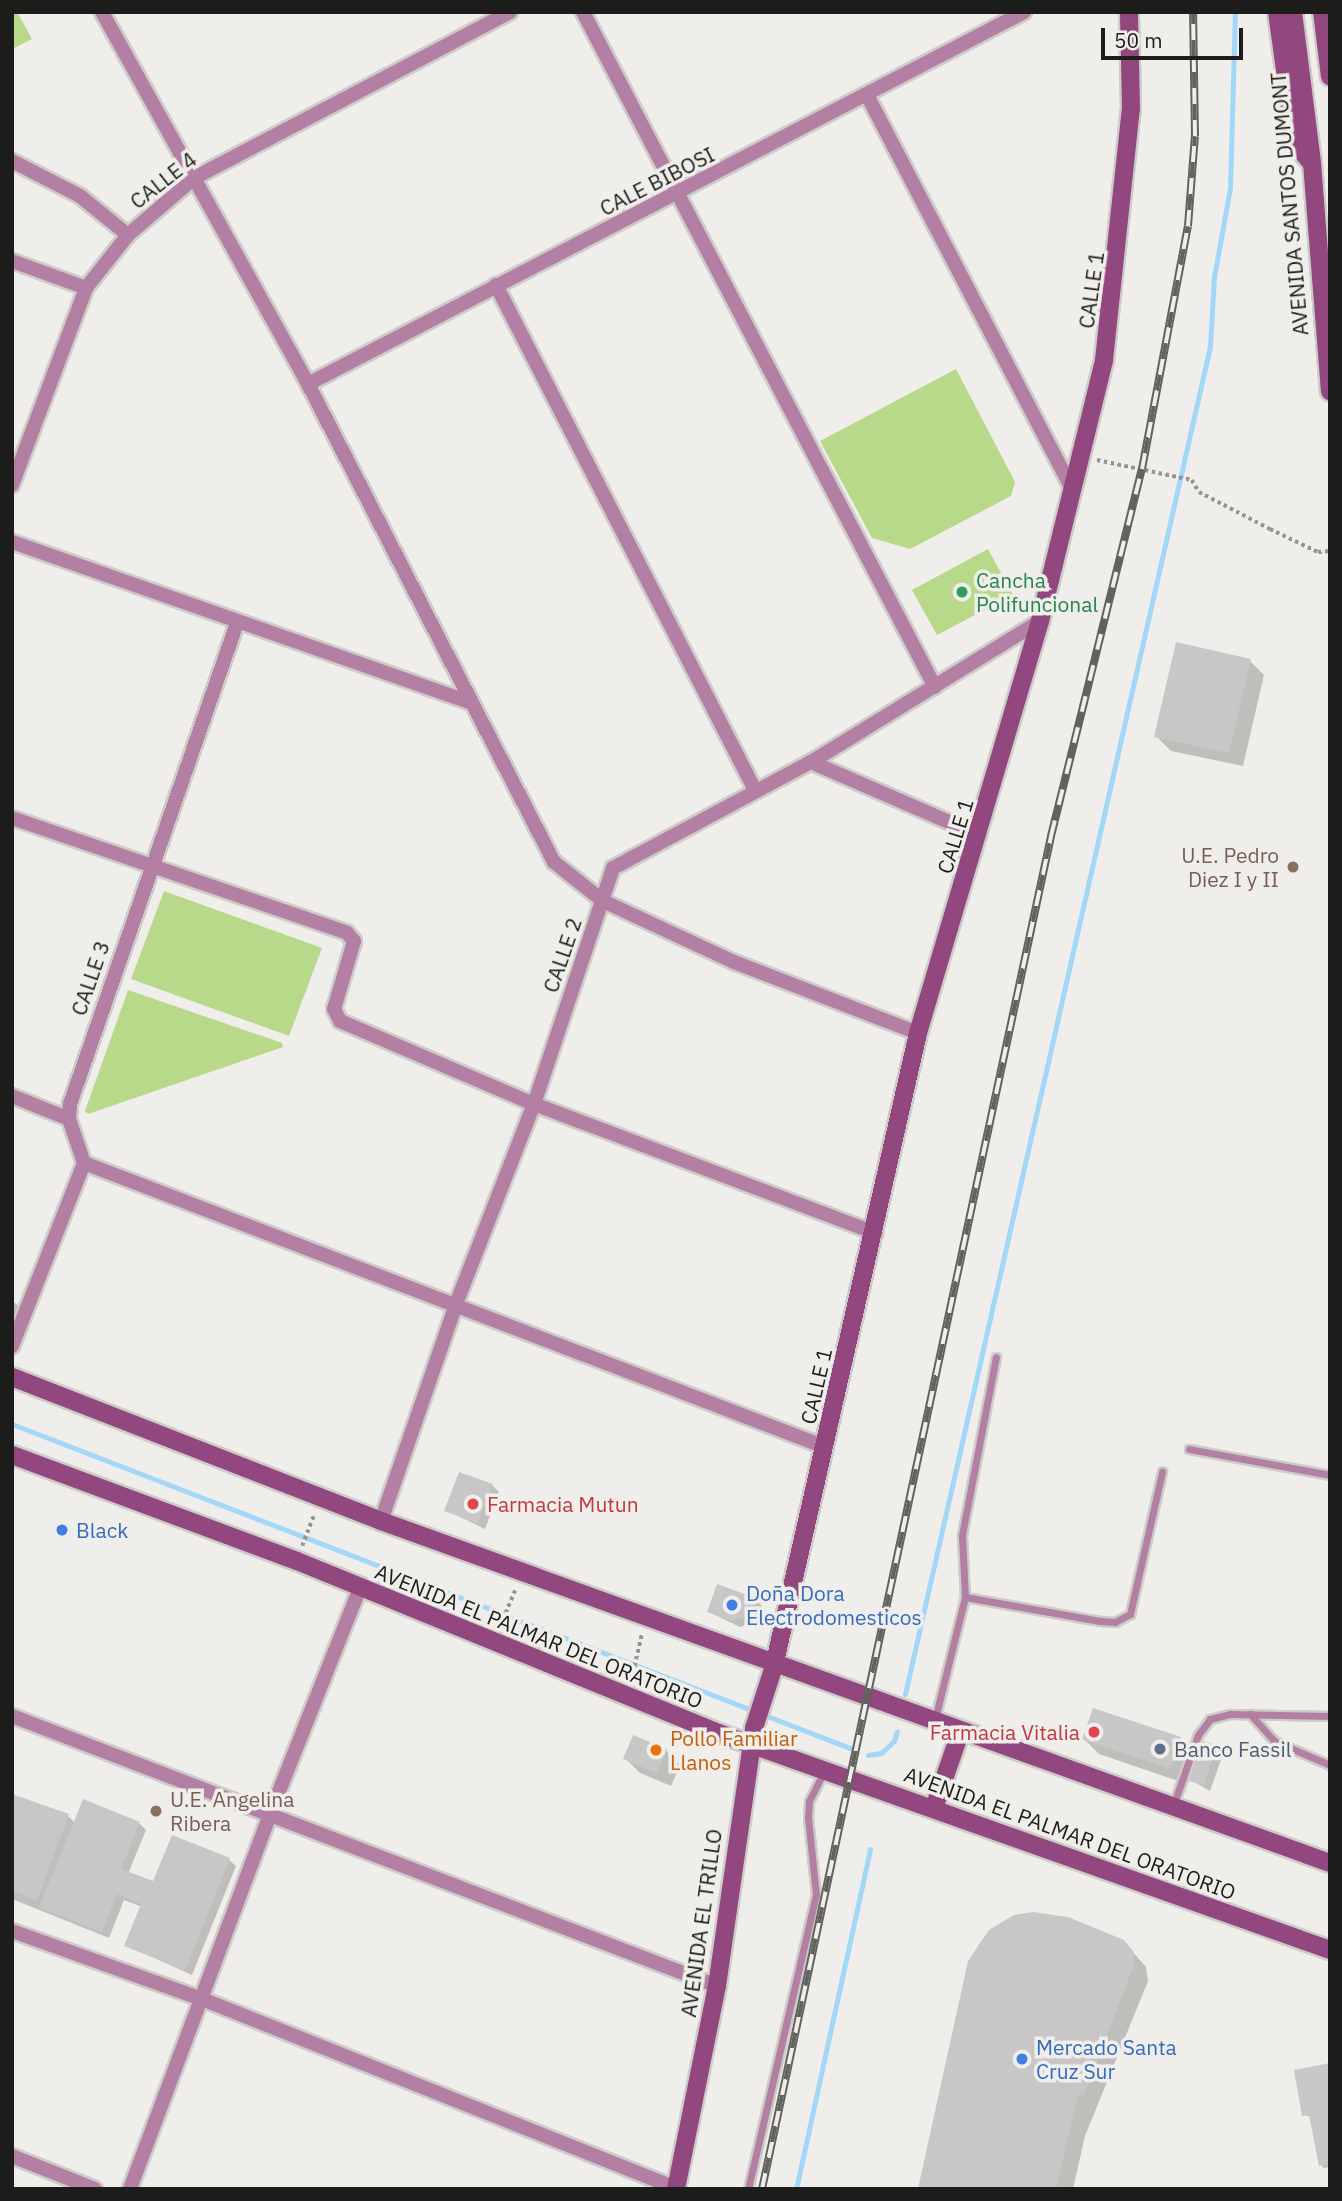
<!DOCTYPE html>
<html>
<head>
<meta charset="utf-8">
<style>
	body { margin:0 }
	#map { position:relative; width:1342px; height:2201px; overflow:hidden; background:#efeeea; font-family:"IBM Plex Sans",sans-serif }
	div>[style] { position:absolute }
	.green>* { inset:0; background:#b7d989 }
	.shadow>* { inset:0; background:#0003 }
	.stream>* { height:5px; margin:-2.5px; padding:0 2.5px; transform-origin:2.5px; border-radius:2.5px; background:#a2d7f8 }
	.building>* { inset:0; background:#c9c6c8 }
	.path>* { height:3.5px; margin-top:-1.75px; transform-origin:0; background:repeating-linear-gradient(90deg,#959491 0 3.5px,transparent 0 7px) }
	.roads { filter:drop-shadow(2px 0 #cdccc9) drop-shadow(-2px 0 #cdccc9) drop-shadow(0 2px #cdccc9) drop-shadow(0 -2px #cdccc9) }
	.lane>* { height:7px; margin:-3.5px; padding:0 3.5px; transform-origin:3.5px; border-radius:3.5px; background:#b37fa3 }
	.street>* { height:14px; margin:-7px; padding:0 7px; transform-origin:7px; border-radius:7px; background:#b37fa3 }
	.secondary>* { height:18px; margin:-9px; padding:0 9px; transform-origin:9px; border-radius:9px; background:#92487e }
	.rail>* { height:8px; margin-top:-4px; transform-origin:0; background:repeating-linear-gradient(90deg,#efeeea 0 16px,#62625f 0 32px); box-sizing:border-box; border-block:2px solid #62625f }
	.dots>* { width:19px; height:19px; translate:-50% -50%; box-sizing:border-box; border:4px solid #efeeea; border-radius:50% }
	span { translate:-50% -50%; white-space:nowrap; text-align:center; line-height:1.15; -webkit-text-stroke:7px #efeeea; paint-order:stroke }
	.street-label { font-size:21px; color:#1c1c1a }
	.leisure-label { font-size:21px; color:#27864d }
	.left { translate:0 -50%; text-align:left }
	.education-label { font-size:21px; color:#785e54 }
	.right { translate:-100% -50%; text-align:right }
	.health-label { font-size:21px; color:#be3a42 }
	.shop-label { font-size:21px; color:#366cbe }
	.food-label { font-size:21px; color:#c56008 }
	.service-label { font-size:21px; color:#4e5e75 }
	.frame { position:absolute; inset:0; border:14px solid #1c1c1a; pointer-events:none }
	.scale { position:absolute; left:1101px; top:28px; width:142px; height:32px; box-sizing:border-box; border:4px solid #1c1c1a; border-top:0; padding-left:9px; font-size:21px; line-height:24px; white-space:nowrap; color:#1c1c1a; -webkit-text-stroke:5px #efeeea; paint-order:stroke }
</style>
</head>
<body>
<div id="map">
	<div class="green">
		<div style="clip-path:polygon(12px 12px,17px 12px,32px 39px,12px 49px)"></div>
		<div style="clip-path:polygon(956px 369px,1015px 482px,1011px 496px,910px 549px,872px 538px,820px 441px)"></div>
		<div style="clip-path:polygon(988px 549px,1013px 595px,937px 635px,912px 590px)"></div>
		<div style="clip-path:polygon(164px 891px,322px 948px,289px 1036px,131px 979px)"></div>
		<div style="clip-path:polygon(128px 990px,282px 1043px,283px 1047px,88px 1114px,85px 1111px)"></div>
	</div>
	<div class="shadow">
		<div style="clip-path:polygon(1250px 661px,1264px 675px,1243px 766px,1171px 751px,1156px 736px)"></div>
		<div style="clip-path:polygon(12px 1300px,22px 1310px,12px 1336px)"></div>
		<div style="clip-path:polygon(492px 1485px,499px 1492px,485px 1529px,446px 1510px)"></div>
		<div style="clip-path:polygon(755px 1599px,762px 1606px,756px 1622px,740px 1627px,709px 1612px)"></div>
		<div style="clip-path:polygon(1084px 1739px,1180px 1739px,1195px 1753px,1184px 1783px,1099px 1754px)"></div>
		<div style="clip-path:polygon(1216px 1747px,1223px 1754px,1210px 1791px,1191px 1780px)"></div>
		<div style="clip-path:polygon(666px 1750px,680px 1765px,671px 1786px,640px 1773px,626px 1759px)"></div>
		<div style="clip-path:polygon(12px 1795px,68px 1816px,75px 1823px,139px 1823px,146px 1830px,128px 1874px,154px 1884px,229px 1860px,236px 1866px,192px 1975px,126px 1945px,142px 1907px,124px 1900px,109px 1938px,12px 1899px)"></div>
		<div style="clip-path:polygon(1015px 1917px,1123px 1941px,1146px 1967px,1148px 1981px,1085px 2136px,1073px 2189px,919px 2189px,962px 1993px,979px 1944px)"></div>
		<div style="clip-path:polygon(1330px 2064px,1330px 2167px,1323px 2168px,1311px 2117px,1304px 2115px)"></div>
	</div>
	<div class="stream">
		<div style="left:12px;top:1424px;width:898px;rotate:21.14deg"></div>
		<div style="left:905px;top:1694px;width:1382px;rotate:-77.25deg"></div>
		<div style="left:1210px;top:346px;width:69px;rotate:-86.7deg"></div>
		<div style="left:1214px;top:277px;width:90px;rotate:-79.8deg"></div>
		<div style="left:1230px;top:188px;width:176px;rotate:-88.4deg"></div>
		<div style="left:868px;top:1755px;width:13px;rotate:-9deg"></div>
		<div style="left:881px;top:1753px;width:18px;rotate:-43deg"></div>
		<div style="left:894px;top:1741px;width:10px;rotate:-73deg"></div>
		<div style="left:796px;top:2189px;width:348px;rotate:-77.7deg"></div>
	</div>
	<div class="building">
		<div style="clip-path:polygon(1176px 642px,1251px 659px,1229px 753px,1154px 737px)"></div>
		<div style="clip-path:polygon(459px 1472px,493px 1484px,478px 1523px,444px 1511px)"></div>
		<div style="clip-path:polygon(717px 1584px,756px 1598px,749px 1616px,732px 1621px,707px 1612px)"></div>
		<div style="clip-path:polygon(1093px 1708px,1181px 1737px,1170px 1769px,1082px 1740px)"></div>
		<div style="clip-path:polygon(633px 1735px,667px 1749px,657px 1773px,623px 1759px)"></div>
		<div style="clip-path:polygon(1202px 1741px,1217px 1745px,1204px 1785px,1189px 1781px)"></div>
		<div style="clip-path:polygon(12px 1794px,69px 1814px,37px 1900px,12px 1891px)"></div>
		<div style="clip-path:polygon(83px 1799px,140px 1822px,121px 1869px,153px 1881px,172px 1835px,230px 1858px,185px 1970px,124px 1946px,141px 1904px,117px 1894px,102px 1932px,39px 1908px)"></div>
		<div style="clip-path:polygon(1033px 1912px,1068px 1917px,1124px 1940px,1133px 1951px,1134px 1965px,1083px 2097px,1078px 2095px,1056px 2189px,918px 2189px,968px 1961px,989px 1930px,1014px 1915px)"></div>
		<div style="clip-path:polygon(1330px 2063px,1330px 2164px,1319px 2166px,1309px 2115px,1302px 2116px,1294px 2070px)"></div>
	</div>
	<div class="path">
		<div style="left:1097px;top:460px;width:97px;rotate:11.9deg"></div>
		<div style="left:1192px;top:480px;width:14px;rotate:60deg"></div>
		<div style="left:1199px;top:492px;width:80px;rotate:27.5deg"></div>
		<div style="left:1270px;top:529px;width:53px;rotate:25.6deg"></div>
		<div style="left:1318px;top:552px;width:12px;rotate:-5deg"></div>
		<div style="left:302px;top:1546px;width:34px;rotate:-69deg"></div>
		<div style="left:500px;top:1626px;width:41px;rotate:-67.2deg"></div>
		<div style="left:631px;top:1680px;width:48px;rotate:-76.8deg"></div>
	</div>
	<div class="roads">
		<div class="lane">
			<div style="left:1189px;top:1449px;width:143px;rotate:10.4deg"></div>
			<div style="left:965px;top:1597px;width:137px;rotate:10.1deg"></div>
			<div style="left:1100px;top:1621px;width:15px;rotate:4deg"></div>
			<div style="left:1115px;top:1622px;width:17px;rotate:-28deg"></div>
			<div style="left:1130px;top:1614px;width:146px;rotate:-77.3deg"></div>
			<div style="left:1250px;top:1714px;width:36px;rotate:48deg"></div>
			<div style="left:1274px;top:1741px;width:61px;rotate:23.2deg"></div>
			<div style="left:935px;top:1719px;width:126px;rotate:-76.2deg"></div>
			<div style="left:965px;top:1597px;width:62px;rotate:-92.8deg"></div>
			<div style="left:962px;top:1535px;width:181px;rotate:-79.2deg"></div>
			<div style="left:1173px;top:1806px;width:75px;rotate:-70.6deg"></div>
			<div style="left:1198px;top:1735px;width:20px;rotate:-53deg"></div>
			<div style="left:1210px;top:1719px;width:21px;rotate:-14deg"></div>
			<div style="left:1230px;top:1714px;width:100px;rotate:1.1deg"></div>
			<div style="left:748px;top:2189px;width:302px;rotate:-77deg"></div>
			<div style="left:816px;top:1895px;width:78px;rotate:-95.9deg"></div>
			<div style="left:808px;top:1817px;width:16px;rotate:-86deg"></div>
			<div style="left:809px;top:1801px;width:34px;rotate:-63deg"></div>
		</div>
		<div class="street">
			<div style="left:102px;top:12px;width:425px;rotate:61deg"></div>
			<div style="left:308px;top:384px;width:538px;rotate:62.77deg"></div>
			<div style="left:554px;top:862px;width:63px;rotate:38.5deg"></div>
			<div style="left:603px;top:901px;width:145px;rotate:25deg"></div>
			<div style="left:734px;top:962px;width:197px;rotate:21.1deg"></div>
			<div style="left:583px;top:12px;width:761px;rotate:62.46deg"></div>
			<div style="left:867px;top:95px;width:446px;rotate:62.5deg"></div>
			<div style="left:12px;top:161px;width:76px;rotate:27.2deg"></div>
			<div style="left:80px;top:196px;width:62px;rotate:39.1deg"></div>
			<div style="left:12px;top:261px;width:79px;rotate:20deg"></div>
			<div style="left:496px;top:285px;width:568px;rotate:62.85deg"></div>
			<div style="left:308px;top:384px;width:807px;rotate:-27.45deg"></div>
			<div style="left:12px;top:485px;width:210px;rotate:-69.4deg"></div>
			<div style="left:86px;top:288px;width:68px;rotate:-51.6deg"></div>
			<div style="left:128px;top:235px;width:87px;rotate:-40.8deg"></div>
			<div style="left:194px;top:178px;width:357px;rotate:-27.7deg"></div>
			<div style="left:12px;top:542px;width:486px;rotate:19.3deg"></div>
			<div style="left:811px;top:762px;width:183px;rotate:23.5deg"></div>
			<div style="left:12px;top:818px;width:354px;rotate:18.9deg"></div>
			<div style="left:347px;top:933px;width:11px;rotate:49deg"></div>
			<div style="left:354px;top:941px;width:71px;rotate:106.4deg"></div>
			<div style="left:334px;top:1009px;width:13px;rotate:63deg"></div>
			<div style="left:340px;top:1021px;width:211px;rotate:23.2deg"></div>
			<div style="left:534px;top:1104px;width:365px;rotate:20.7deg"></div>
			<div style="left:12px;top:1096px;width:61px;rotate:22deg"></div>
			<div style="left:84px;top:1163px;width:794px;rotate:20.97deg"></div>
			<div style="left:12px;top:1346px;width:197px;rotate:-68.5deg"></div>
			<div style="left:84px;top:1163px;width:46px;rotate:-108.8deg"></div>
			<div style="left:69px;top:1119px;width:15px;rotate:-86deg"></div>
			<div style="left:70px;top:1104px;width:509px;rotate:-70.85deg"></div>
			<div style="left:381px;top:1521px;width:230px;rotate:-70.9deg"></div>
			<div style="left:456px;top:1304px;width:215px;rotate:-68.7deg"></div>
			<div style="left:534px;top:1104px;width:249px;rotate:-71.5deg"></div>
			<div style="left:613px;top:868px;width:225px;rotate:-28.2deg"></div>
			<div style="left:811px;top:762px;width:269px;rotate:-31.6deg"></div>
			<div style="left:12px;top:1716px;width:755px;rotate:20.96deg"></div>
			<div style="left:12px;top:1931px;width:202px;rotate:19.7deg"></div>
			<div style="left:202px;top:1999px;width:510px;rotate:21.74deg"></div>
			<div style="left:12px;top:2156px;width:89px;rotate:21.7deg"></div>
			<div style="left:130px;top:2189px;width:400px;rotate:-69.5deg"></div>
			<div style="left:270px;top:1814px;width:243px;rotate:-68.3deg"></div>
		</div>
		<div class="secondary">
			<div style="left:1277px;top:12px;width:132px;rotate:82.2deg"></div>
			<div style="left:1295px;top:143px;width:26px;rotate:51deg"></div>
			<div style="left:1293px;top:12px;width:152px;rotate:82.8deg"></div>
			<div style="left:1312px;top:163px;width:229px;rotate:85.5deg"></div>
			<div style="left:1322px;top:12px;width:65px;rotate:83deg"></div>
			<div style="left:12px;top:1377px;width:396px;rotate:21.3deg"></div>
			<div style="left:381px;top:1521px;width:1009px;rotate:19.82deg"></div>
			<div style="left:12px;top:1455px;width:304px;rotate:20.4deg"></div>
			<div style="left:297px;top:1561px;width:449px;rotate:22.2deg"></div>
			<div style="left:713px;top:1731px;width:655px;rotate:19.54deg"></div>
			<div style="left:934px;top:1808px;width:79px;rotate:-70.9deg"></div>
			<div style="left:676px;top:2189px;width:207px;rotate:-78.6deg"></div>
			<div style="left:717px;top:1986px;width:261px;rotate:-81.8deg"></div>
			<div style="left:754px;top:1728px;width:65px;rotate:-72.1deg"></div>
			<div style="left:774px;top:1666px;width:649px;rotate:-77.18deg"></div>
			<div style="left:918px;top:1033px;width:430px;rotate:-73.5deg"></div>
			<div style="left:1040px;top:621px;width:269px;rotate:-76.2deg"></div>
			<div style="left:1104px;top:360px;width:252px;rotate:-83.9deg"></div>
			<div style="left:1131px;top:109px;width:97px;rotate:-91.2deg"></div>
		</div>
	</div>
	<div class="rail">
		<div style="left:762px;top:2189px;width:1384px;rotate:-77.94deg"></div>
		<div style="left:1051px;top:836px;width:378px;rotate:-76.1deg"></div>
		<div style="left:1142px;top:469px;width:247px;rotate:-79.3deg"></div>
		<div style="left:1188px;top:226px;width:90px;rotate:-85.6deg"></div>
		<div style="left:1195px;top:136px;width:124px;rotate:-90.9deg"></div>
	</div>
	<div class="dots">
		<div style="left:962px;top:592px;background:#2e9e5b"></div>
		<div style="left:1293px;top:867px;background:#8d6e63"></div>
		<div style="left:473px;top:1504px;background:#e0444e"></div>
		<div style="left:62px;top:1530px;background:#3f7fe0"></div>
		<div style="left:732px;top:1605px;background:#3f7fe0"></div>
		<div style="left:1094px;top:1732px;background:#e0444e"></div>
		<div style="left:1160px;top:1749px;background:#5c6f8a"></div>
		<div style="left:656px;top:1750px;background:#e8710a"></div>
		<div style="left:156px;top:1811px;background:#8d6e63"></div>
		<div style="left:1022px;top:2059px;background:#3f7fe0"></div>
	</div>
	<div class="street-label">
		<span style="left:163px;top:180px;rotate:-38deg">CALLE 4</span>
		<span style="left:657px;top:181px;rotate:-27deg">CALE BIBOSI</span>
		<span style="left:1289px;top:204px;rotate:-95deg">AVENIDA SANTOS DUMONT</span>
		<span style="left:1091px;top:290px;rotate:-82deg">CALLE 1</span>
		<span style="left:955px;top:836px;rotate:-73deg">CALLE 1</span>
		<span style="left:562px;top:955px;rotate:-71deg">CALLE 2</span>
		<span style="left:90px;top:978px;rotate:-71deg">CALLE 3</span>
		<span style="left:816px;top:1386px;rotate:-77deg">CALLE 1</span>
		<span style="left:539px;top:1636px;rotate:22deg">AVENIDA EL PALMAR DEL ORATORIO</span>
		<span style="left:1070px;top:1833px;rotate:20deg">AVENIDA EL PALMAR DEL ORATORIO</span>
		<span style="left:701px;top:1923px;rotate:-82deg">AVENIDA EL TRILLO</span>
	</div>
	<div class="leisure-label">
		<span class="left" style="left:976px;top:592px">Cancha<br>Polifuncional</span>
	</div>
	<div class="education-label">
		<span class="right" style="left:1279px;top:867px">U.E. Pedro<br>Diez I y II</span>
		<span class="left" style="left:170px;top:1811px">U.E. Angelina<br>Ribera</span>
	</div>
	<div class="health-label">
		<span class="left" style="left:487px;top:1504px">Farmacia Mutun</span>
		<span class="right" style="left:1080px;top:1732px">Farmacia Vitalia</span>
	</div>
	<div class="shop-label">
		<span class="left" style="left:76px;top:1530px">Black</span>
		<span class="left" style="left:746px;top:1605px">Doña Dora<br>Electrodomesticos</span>
		<span class="left" style="left:1036px;top:2059px">Mercado Santa<br>Cruz Sur</span>
	</div>
	<div class="food-label">
		<span class="left" style="left:670px;top:1750px">Pollo Familiar<br>Llanos</span>
	</div>
	<div class="service-label">
		<span class="left" style="left:1174px;top:1749px">Banco Fassil</span>
	</div>
	<div class="frame"></div>
	<div class="scale">50 m</div>
</div>
</body>
</html>
